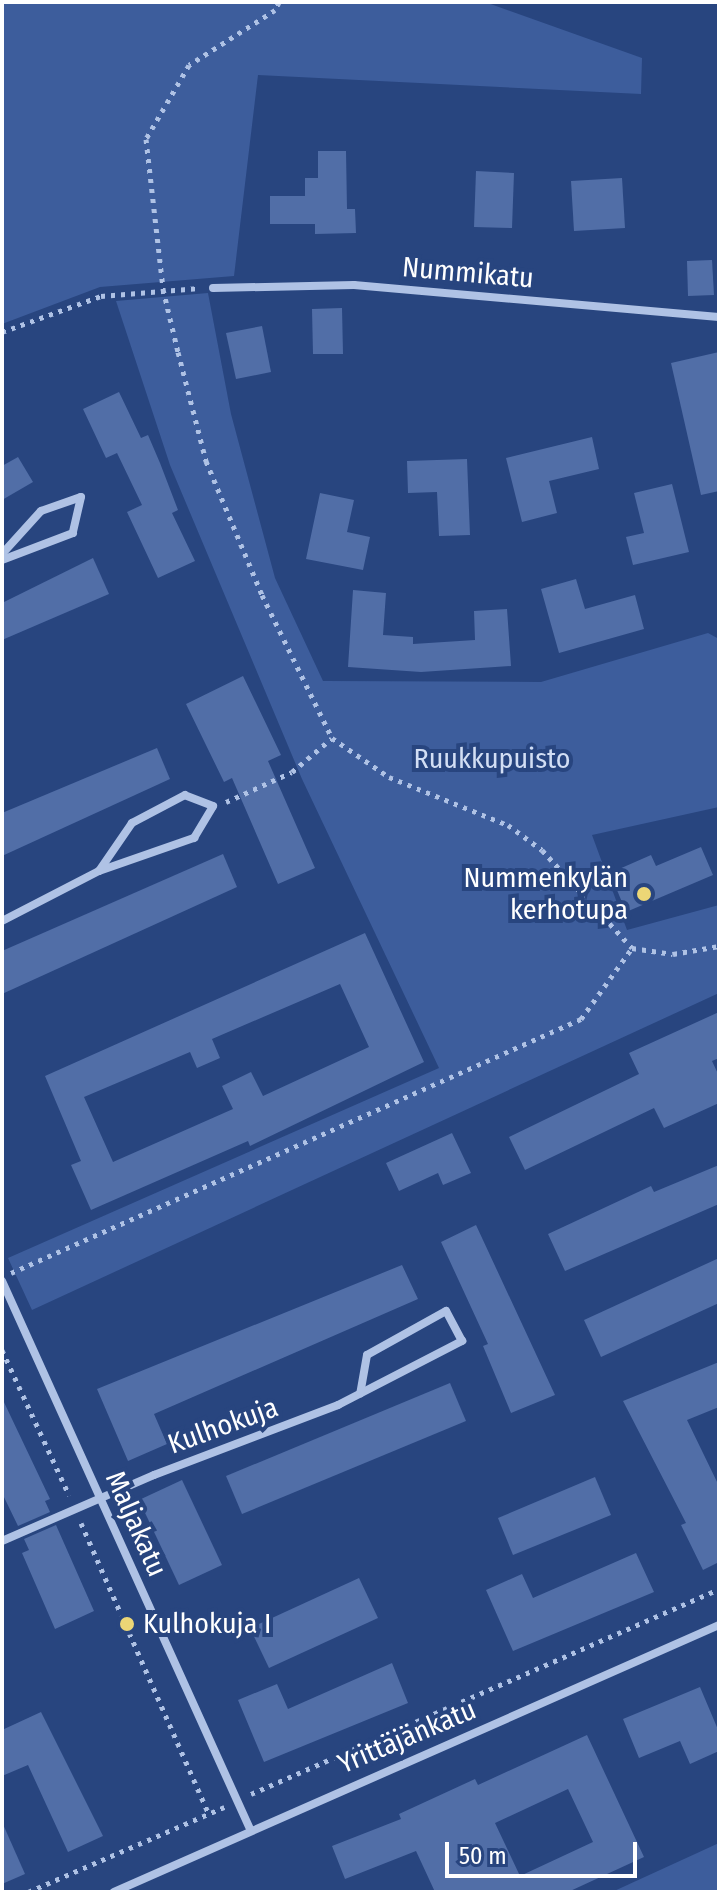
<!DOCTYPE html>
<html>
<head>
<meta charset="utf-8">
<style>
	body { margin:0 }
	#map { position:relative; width:721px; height:1894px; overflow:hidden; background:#28457f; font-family:"Fira Sans Condensed",sans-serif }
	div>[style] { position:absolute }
	.green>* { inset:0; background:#3d5d9c }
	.building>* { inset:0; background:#516ea7 }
	.path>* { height:5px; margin-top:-2.5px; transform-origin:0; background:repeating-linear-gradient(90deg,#afc2e5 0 4px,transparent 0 10px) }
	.street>* { height:8px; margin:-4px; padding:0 4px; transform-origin:4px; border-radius:4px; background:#afc2e5 }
	.dots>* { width:22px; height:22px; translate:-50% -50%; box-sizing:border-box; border:4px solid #28457f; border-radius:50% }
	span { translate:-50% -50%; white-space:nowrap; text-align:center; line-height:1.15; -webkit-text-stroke:8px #28457f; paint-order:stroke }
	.street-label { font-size:28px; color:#fff }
	.park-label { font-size:28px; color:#d2def4 }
	.poi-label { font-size:28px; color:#fff }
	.right { translate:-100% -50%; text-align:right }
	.left { translate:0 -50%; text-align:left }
	.frame { position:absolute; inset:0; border:4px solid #fff; pointer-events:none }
	.scale { position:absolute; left:445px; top:1842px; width:192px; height:36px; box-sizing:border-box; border:4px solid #fff; border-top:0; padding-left:10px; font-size:24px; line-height:28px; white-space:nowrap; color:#fff; -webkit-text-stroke:6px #28457f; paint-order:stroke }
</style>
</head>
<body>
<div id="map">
	<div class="green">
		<div style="clip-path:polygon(2px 2px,485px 2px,642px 58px,641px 94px,258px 75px,234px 276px,100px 287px,2px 324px)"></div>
		<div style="clip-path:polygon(208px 293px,231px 414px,275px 578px,323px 681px,541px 682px,708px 633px,719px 639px,719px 807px,592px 835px,627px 930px,719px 905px,719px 993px,32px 1310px,8px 1258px,439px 1068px,302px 779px,170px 465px,116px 301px)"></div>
		<div style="clip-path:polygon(719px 1843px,719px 1892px,612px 1892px)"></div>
	</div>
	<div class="building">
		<div style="clip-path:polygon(318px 151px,346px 151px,347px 209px,355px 209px,356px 233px,315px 234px,315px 224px,270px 224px,270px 196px,305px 196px,305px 178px,318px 178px)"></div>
		<div style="clip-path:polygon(476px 171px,514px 173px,512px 228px,474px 227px)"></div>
		<div style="clip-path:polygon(622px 178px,625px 228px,574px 231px,571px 181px)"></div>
		<div style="clip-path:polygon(712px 260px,714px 295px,688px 296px,687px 261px)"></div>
		<div style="clip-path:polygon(342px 308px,343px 354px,313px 354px,312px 309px)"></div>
		<div style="clip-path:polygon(262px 326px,271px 372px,236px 379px,226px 333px)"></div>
		<div style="clip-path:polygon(719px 352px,719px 491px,701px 495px,671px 363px)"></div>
		<div style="clip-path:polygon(119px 392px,141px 438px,148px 435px,160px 463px,178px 510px,172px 513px,195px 561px,158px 578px,127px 512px,142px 505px,117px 453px,106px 458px,83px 409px)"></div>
		<div style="clip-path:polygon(592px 437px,599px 469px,549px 481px,557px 513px,522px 522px,506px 458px)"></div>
		<div style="clip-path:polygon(18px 457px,33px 482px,2px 500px,2px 466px)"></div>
		<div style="clip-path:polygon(467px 459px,470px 535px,439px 536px,437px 492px,408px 493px,407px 461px)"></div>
		<div style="clip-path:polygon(672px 484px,689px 552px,633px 565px,626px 537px,644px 533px,634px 493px)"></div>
		<div style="clip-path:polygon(320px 493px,354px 500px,347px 532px,370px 537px,363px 570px,306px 559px)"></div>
		<div style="clip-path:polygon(93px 558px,109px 594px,2px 640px,2px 603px)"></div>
		<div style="clip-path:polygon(576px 579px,585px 609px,635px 595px,644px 629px,559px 653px,541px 589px)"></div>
		<div style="clip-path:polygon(353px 590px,386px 593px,383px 635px,413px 637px,413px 644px,475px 640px,474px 611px,507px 609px,511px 666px,421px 672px,348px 667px)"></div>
		<div style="clip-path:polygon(243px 676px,281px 755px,268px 761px,315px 868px,278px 884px,232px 778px,224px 782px,186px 704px)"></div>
		<div style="clip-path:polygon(157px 748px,170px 779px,2px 856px,2px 813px)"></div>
		<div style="clip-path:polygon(701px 847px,713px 875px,626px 912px,610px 873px,651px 855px,656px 866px)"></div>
		<div style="clip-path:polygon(223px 854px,237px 887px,2px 994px,2px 951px)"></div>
		<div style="clip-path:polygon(evenodd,365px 933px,424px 1062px,250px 1146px,248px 1141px,91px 1210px,71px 1165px,81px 1161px,45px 1076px,365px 933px,340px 984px,369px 1047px,263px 1096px,251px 1072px,222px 1086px,233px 1109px,113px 1162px,84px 1097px,190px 1052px,197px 1068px,220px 1058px,212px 1039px,340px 984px)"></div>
		<div style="clip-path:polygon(719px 1012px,719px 1058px,712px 1061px,719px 1076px,719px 1103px,664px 1128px,654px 1108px,525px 1170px,509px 1137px,639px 1074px,629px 1053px)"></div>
		<div style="clip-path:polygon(452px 1133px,471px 1173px,443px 1185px,438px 1173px,399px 1191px,386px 1163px)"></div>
		<div style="clip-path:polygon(719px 1165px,719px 1204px,565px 1271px,548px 1234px,651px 1186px,654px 1192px)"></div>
		<div style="clip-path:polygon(476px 1225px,555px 1395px,511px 1413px,483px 1346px,488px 1344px,441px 1242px)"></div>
		<div style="clip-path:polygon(719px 1258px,719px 1303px,601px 1357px,584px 1320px)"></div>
		<div style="clip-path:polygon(402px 1265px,418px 1299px,154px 1414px,167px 1444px,128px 1461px,97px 1389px)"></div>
		<div style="clip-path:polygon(719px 1362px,719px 1407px,687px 1420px,719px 1486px,719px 1562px,703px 1570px,681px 1525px,686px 1523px,623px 1401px)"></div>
		<div style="clip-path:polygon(450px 1383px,466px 1421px,242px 1514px,226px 1476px)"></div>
		<div style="clip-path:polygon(2px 1398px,50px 1499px,45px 1501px,50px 1512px,18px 1526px,2px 1493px)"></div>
		<div style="clip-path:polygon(595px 1477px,611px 1515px,513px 1555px,498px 1518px)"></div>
		<div style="clip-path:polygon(182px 1480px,222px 1565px,179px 1585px,139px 1500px)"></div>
		<div style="clip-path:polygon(56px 1525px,94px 1611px,55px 1629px,22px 1553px,29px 1550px,24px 1539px)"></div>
		<div style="clip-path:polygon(636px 1553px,654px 1592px,513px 1651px,486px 1590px,522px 1574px,533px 1598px)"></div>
		<div style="clip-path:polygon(359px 1578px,378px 1618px,269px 1668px,250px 1628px)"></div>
		<div style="clip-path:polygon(392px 1663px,408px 1703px,264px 1762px,238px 1700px,277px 1684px,288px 1709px)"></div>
		<div style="clip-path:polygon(700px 1687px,719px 1732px,719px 1751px,690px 1764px,680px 1741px,639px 1758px,623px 1719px)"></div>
		<div style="clip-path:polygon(41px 1712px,103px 1836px,68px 1852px,28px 1765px,2px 1776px,2px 1730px)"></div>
		<div style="clip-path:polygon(evenodd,587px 1735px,644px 1857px,568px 1892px,435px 1892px,416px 1851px,345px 1879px,332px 1846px,401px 1819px,399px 1814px,475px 1779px,478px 1785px,587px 1735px,568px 1789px,593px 1842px,520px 1876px,495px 1823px,568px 1789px)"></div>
		<div style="clip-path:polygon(2px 1822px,25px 1874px,2px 1884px)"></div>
	</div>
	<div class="path">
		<div style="left:279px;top:2px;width:9px;rotate:117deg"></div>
		<div style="left:275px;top:10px;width:102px;rotate:147.4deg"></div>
		<div style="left:189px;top:65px;width:86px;rotate:120.2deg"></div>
		<div style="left:146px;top:139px;width:151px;rotate:83.5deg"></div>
		<div style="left:163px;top:289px;width:65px;rotate:76.6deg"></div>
		<div style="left:178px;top:352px;width:113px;rotate:75.6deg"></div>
		<div style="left:206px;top:461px;width:145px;rotate:67.3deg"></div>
		<div style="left:262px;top:595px;width:159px;rotate:63.9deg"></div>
		<div style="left:332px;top:738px;width:69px;rotate:34.4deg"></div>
		<div style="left:389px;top:777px;width:128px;rotate:22deg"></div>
		<div style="left:508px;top:825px;width:42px;rotate:36.3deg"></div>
		<div style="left:542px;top:850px;width:133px;rotate:47.4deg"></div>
		<div style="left:632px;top:948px;width:41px;rotate:8.3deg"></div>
		<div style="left:673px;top:954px;width:47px;rotate:-9.9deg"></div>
		<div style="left:2px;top:332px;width:105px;rotate:-20deg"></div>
		<div style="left:101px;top:296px;width:99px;rotate:-4.6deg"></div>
		<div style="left:226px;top:802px;width:72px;rotate:-24.4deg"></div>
		<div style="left:292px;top:772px;width:52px;rotate:-40.4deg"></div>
		<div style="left:11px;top:1273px;width:624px;rotate:-24.02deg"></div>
		<div style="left:581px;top:1019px;width:87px;rotate:-54.3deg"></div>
		<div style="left:2px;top:1350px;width:160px;rotate:65.2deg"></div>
		<div style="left:81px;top:1523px;width:319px;rotate:66.3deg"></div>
		<div style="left:450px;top:1707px;width:19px;rotate:62deg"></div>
		<div style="left:251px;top:1794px;width:511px;rotate:-23.66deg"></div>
		<div style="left:28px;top:1892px;width:214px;rotate:-23.4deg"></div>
	</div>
	<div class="street">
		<div style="left:213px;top:288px;width:141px;rotate:-1.2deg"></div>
		<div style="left:354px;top:285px;width:366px;rotate:5deg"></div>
		<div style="left:2px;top:554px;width:58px;rotate:-47.8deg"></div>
		<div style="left:41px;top:511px;width:42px;rotate:-19.3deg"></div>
		<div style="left:81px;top:497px;width:37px;rotate:103deg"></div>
		<div style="left:73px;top:533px;width:76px;rotate:159.2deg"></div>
		<div style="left:2px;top:921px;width:109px;rotate:-27.3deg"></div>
		<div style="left:99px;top:871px;width:101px;rotate:-19.2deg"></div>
		<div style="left:194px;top:838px;width:37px;rotate:-59deg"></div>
		<div style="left:213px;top:806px;width:30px;rotate:-159deg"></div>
		<div style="left:185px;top:795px;width:60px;rotate:152.2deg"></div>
		<div style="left:132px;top:823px;width:58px;rotate:124.5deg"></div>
		<div style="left:2px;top:1281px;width:602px;rotate:65.65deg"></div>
		<div style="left:2px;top:1541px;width:166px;rotate:-23.5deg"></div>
		<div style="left:154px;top:1475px;width:197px;rotate:-20.8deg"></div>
		<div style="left:338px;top:1405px;width:140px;rotate:-27.3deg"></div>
		<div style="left:462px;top:1341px;width:34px;rotate:-118deg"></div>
		<div style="left:446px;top:1311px;width:90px;rotate:150.9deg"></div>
		<div style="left:367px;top:1355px;width:39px;rotate:100deg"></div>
		<div style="left:114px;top:1892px;width:661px;rotate:-23.81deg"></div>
	</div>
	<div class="dots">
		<div style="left:644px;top:894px;background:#ecd676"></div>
		<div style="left:127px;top:1624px;background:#ecd676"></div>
	</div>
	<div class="street-label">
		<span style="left:468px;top:273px;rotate:5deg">Nummikatu</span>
		<span style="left:223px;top:1426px;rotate:-20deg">Kulhokuja</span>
		<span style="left:136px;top:1524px;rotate:66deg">Maljakatu</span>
		<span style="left:407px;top:1737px;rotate:-23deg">Yrittäjänkatu</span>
	</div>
	<div class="park-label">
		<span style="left:492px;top:759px">Ruukkupuisto</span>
	</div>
	<div class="poi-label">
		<span class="right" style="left:628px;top:894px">Nummenkylän<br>kerhotupa</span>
		<span class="left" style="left:143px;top:1624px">Kulhokuja I</span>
	</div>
	<div class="frame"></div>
	<div class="scale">50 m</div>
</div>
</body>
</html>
